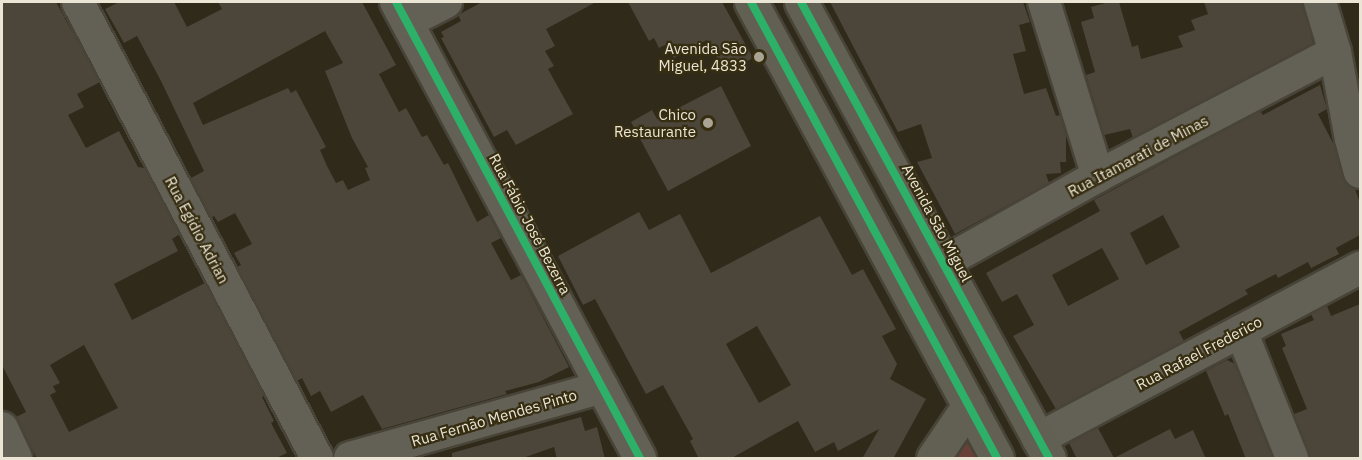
<!DOCTYPE html>
<html>
<head>
<meta charset="utf-8">
<style>
	body { margin:0 }
	#map { position:relative; width:1362px; height:460px; overflow:hidden; background:#2f2a1a; font-family:"IBM Plex Sans",sans-serif }
	div>[style] { position:absolute }
	.green>* { inset:0; background:#684038 }
	.building>* { inset:0; background:#4c4539 }
	.roads { filter:drop-shadow(2px 0 #484438) drop-shadow(-2px 0 #484438) drop-shadow(0 2px #484438) drop-shadow(0 -2px #484438) }
	.minor>* { height:32px; margin:-16px; padding:0 16px; transform-origin:16px; border-radius:16px; background:#636055 }
	.major>* { height:33px; margin:-16.5px; padding:0 16.5px; transform-origin:16.5px; border-radius:16.5px; background:#616052 }
	.cycleway>* { height:8px; margin:-4px; padding:0 4px; transform-origin:4px; border-radius:4px; background:#2db169 }
	.dots>* { width:16px; height:16px; translate:-50% -50%; box-sizing:border-box; border:3px solid #372e12; border-radius:50% }
	span { translate:-50% -50%; white-space:nowrap; text-align:center; line-height:1.15; -webkit-text-stroke:4.5px #372e12; paint-order:stroke }
	.poi-label { font-size:15px; color:#eae5d5 }
	.right { translate:-100% -50%; text-align:right }
	.street-label { font-size:15px; color:#eae5d5 }
	.frame { position:absolute; inset:0; border:3px solid #eae5d5; pointer-events:none }
</style>
</head>
<body>
<div id="map">
	<div class="green">
		<div style="clip-path:polygon(967px 419px,989px 458px,945px 458px)"></div>
	</div>
	<div class="building">
		<div style="clip-path:polygon(evenodd,2px 2px,56px 2px,100px 82px,77px 94px,84px 107px,68px 115px,86px 148px,119px 131px,138px 167px,145px 168px,180px 234px,172px 239px,178px 251px,114px 284px,132px 320px,205px 283px,264px 396px,262px 397px,274px 421px,271px 423px,287px 453px,274px 459px,37px 459px,16px 417px,26px 412px,2px 365px,2px 2px,84px 345px,118px 408px,69px 432px,50px 395px,56px 392px,53px 386px,60px 383px,50px 365px,84px 345px)"></div>
		<div style="clip-path:polygon(evenodd,119px 2px,174px 2px,187px 27px,222px 9px,218px 2px,362px 2px,396px 65px,379px 74px,399px 112px,406px 108px,422px 137px,427px 135px,444px 165px,448px 163px,477px 222px,489px 215px,501px 238px,491px 243px,511px 280px,521px 275px,569px 367px,539px 382px,505px 391px,507px 394px,382px 429px,363px 395px,331px 412px,320px 391px,311px 396px,302px 378px,297px 381px,237px 267px,241px 265px,234px 253px,252px 244px,235px 213px,218px 222px,214px 216px,211px 218px,191px 178px,204px 171px,161px 81px,137px 36px,124px 43px,105px 9px,119px 2px,325px 31px,343px 63px,325px 71px,352px 138px,368px 167px,365px 168px,370px 180px,348px 190px,343px 180px,336px 183px,327px 166px,320px 150px,326px 147px,296px 90px,291px 93px,288px 88px,203px 125px,193px 103px,325px 31px)"></div>
		<div style="clip-path:polygon(482px 2px,596px 2px,546px 29px,555px 46px,545px 51px,554px 66px,548px 69px,573px 114px,516px 145px,507px 130px,494px 137px,441px 38px,444px 37px,441px 32px,461px 21px,458px 15px)"></div>
		<div style="clip-path:polygon(628px 2px,722px 2px,753px 58px,726px 73px,707px 40px,674px 58px,665px 45px,659px 48px,654px 38px,649px 41px)"></div>
		<div style="clip-path:polygon(830px 2px,1023px 2px,1030px 22px,1019px 25px,1026px 51px,1013px 54px,1024px 94px,1046px 88px,1056px 116px,1060px 115px,1066px 134px,1066px 162px,1060px 162px,1061px 173px,1046px 174px,1049px 183px,955px 234px,917px 162px,932px 158px,921px 124px,898px 132px)"></div>
		<div style="clip-path:polygon(1109px 2px,1119px 2px,1132px 47px,1138px 45px,1141px 59px,1183px 47px,1178px 36px,1195px 30px,1191px 20px,1208px 14px,1204px 2px,1303px 2px,1313px 43px,1133px 138px,1130px 129px,1104px 135px,1086px 75px,1095px 72px,1081px 22px,1094px 18px,1091px 7px)"></div>
		<div style="clip-path:polygon(evenodd,1320px 85px,1327px 109px,1318px 114px,1334px 145px,1343px 177px,1348px 185px,1355px 189px,1360px 203px,1360px 235px,1336px 248px,1339px 254px,1311px 268px,1308px 262px,1278px 278px,1276px 274px,1245px 290px,1248px 294px,1179px 332px,1184px 341px,1056px 409px,1013px 336px,1034px 325px,1017px 294px,1002px 302px,986px 273px,1100px 211px,1094px 200px,1260px 111px,1263px 115px,1320px 85px,1163px 215px,1180px 247px,1146px 265px,1130px 233px,1163px 215px,1320px 85px,1102px 248px,1119px 279px,1068px 306px,1052px 275px,1102px 248px)"></div>
		<div style="clip-path:polygon(721px 86px,751px 146px,668px 191px,631px 122px,652px 110px,657px 119px)"></div>
		<div style="clip-path:polygon(evenodd,639px 212px,649px 230px,680px 214px,711px 273px,820px 216px,852px 275px,863px 269px,896px 329px,882px 336px,897px 364px,890px 379px,926px 399px,893px 459px,862px 459px,879px 429px,838px 451px,834px 442px,815px 452px,798px 421px,730px 459px,699px 459px,690px 441px,693px 439px,663px 385px,646px 394px,595px 299px,583px 305px,558px 256px,639px 212px,757px 326px,791px 385px,759px 403px,726px 344px,757px 326px)"></div>
		<div style="clip-path:polygon(1360px 304px,1360px 459px,1310px 459px,1294px 414px,1307px 409px,1282px 348px,1286px 346px,1281px 334px,1314px 320px,1311px 314px,1327px 306px,1331px 316px)"></div>
		<div style="clip-path:polygon(1227px 360px,1235px 364px,1273px 459px,1246px 459px,1228px 414px,1225px 416px,1206px 371px)"></div>
		<div style="clip-path:polygon(581px 417px,585px 431px,597px 427px,605px 459px,557px 459px,554px 447px,520px 459px,452px 459px,452px 453px)"></div>
		<div style="clip-path:polygon(1098px 428px,1114px 458px,1170px 429px,1175px 439px,1193px 430px,1206px 459px,1077px 459px,1069px 443px)"></div>
	</div>
	<div class="roads">
		<div class="minor">
			<div style="left:78px;top:2px;width:515px;rotate:62.34deg"></div>
			<div style="left:396px;top:2px;width:517px;rotate:61.85deg"></div>
			<div style="left:1044px;top:2px;width:182px;rotate:72.8deg"></div>
			<div style="left:1320px;top:2px;width:52px;rotate:73.3deg"></div>
			<div style="left:1335px;top:52px;width:88px;rotate:79.6deg"></div>
			<div style="left:1351px;top:139px;width:34px;rotate:75deg"></div>
			<div style="left:407px;top:22px;width:44px;rotate:-27.1deg"></div>
			<div style="left:943px;top:263px;width:178px;rotate:-29.3deg"></div>
			<div style="left:1098px;top:176px;width:267px;rotate:-27.6deg"></div>
			<div style="left:1241px;top:331px;width:137px;rotate:68.1deg"></div>
			<div style="left:2px;top:428px;width:33px;rotate:65deg"></div>
			<div style="left:1038px;top:439px;width:365px;rotate:-28deg"></div>
			<div style="left:350px;top:458px;width:262px;rotate:-15.7deg"></div>
		</div>
		<div class="major">
			<div style="left:751px;top:2px;width:518px;rotate:61.65deg"></div>
			<div style="left:801px;top:2px;width:519px;rotate:61.46deg"></div>
			<div style="left:933px;top:458px;width:64px;rotate:-55.8deg"></div>
		</div>
	</div>
	<div class="cycleway">
		<div style="left:396px;top:2px;width:517px;rotate:61.85deg"></div>
		<div style="left:751px;top:2px;width:518px;rotate:61.65deg"></div>
		<div style="left:801px;top:2px;width:519px;rotate:61.46deg"></div>
	</div>
	<div class="dots">
		<div style="left:759px;top:57px;background:#a9a494"></div>
		<div style="left:708px;top:123px;background:#a9a494"></div>
	</div>
	<div class="poi-label">
		<span class="right" style="left:747px;top:57px">Avenida São<br>Miguel, 4833</span>
		<span class="right" style="left:696px;top:123px">Chico<br>Restaurante</span>
	</div>
	<div class="street-label">
		<span style="left:1138px;top:156px;rotate:-28deg">Rua Itamarati de Minas</span>
		<span style="left:937px;top:223px;rotate:62deg">Avenida São Miguel</span>
		<span style="left:530px;top:224px;rotate:62deg">Rua Fábio José Bezerra</span>
		<span style="left:197px;top:230px;rotate:62deg">Rua Egídio Adrian</span>
		<span style="left:1199px;top:353px;rotate:-28deg">Rua Rafael Frederico</span>
		<span style="left:494px;top:418px;rotate:-16deg">Rua Fernão Mendes Pinto</span>
	</div>
	<div class="frame"></div>
</div>
</body>
</html>
